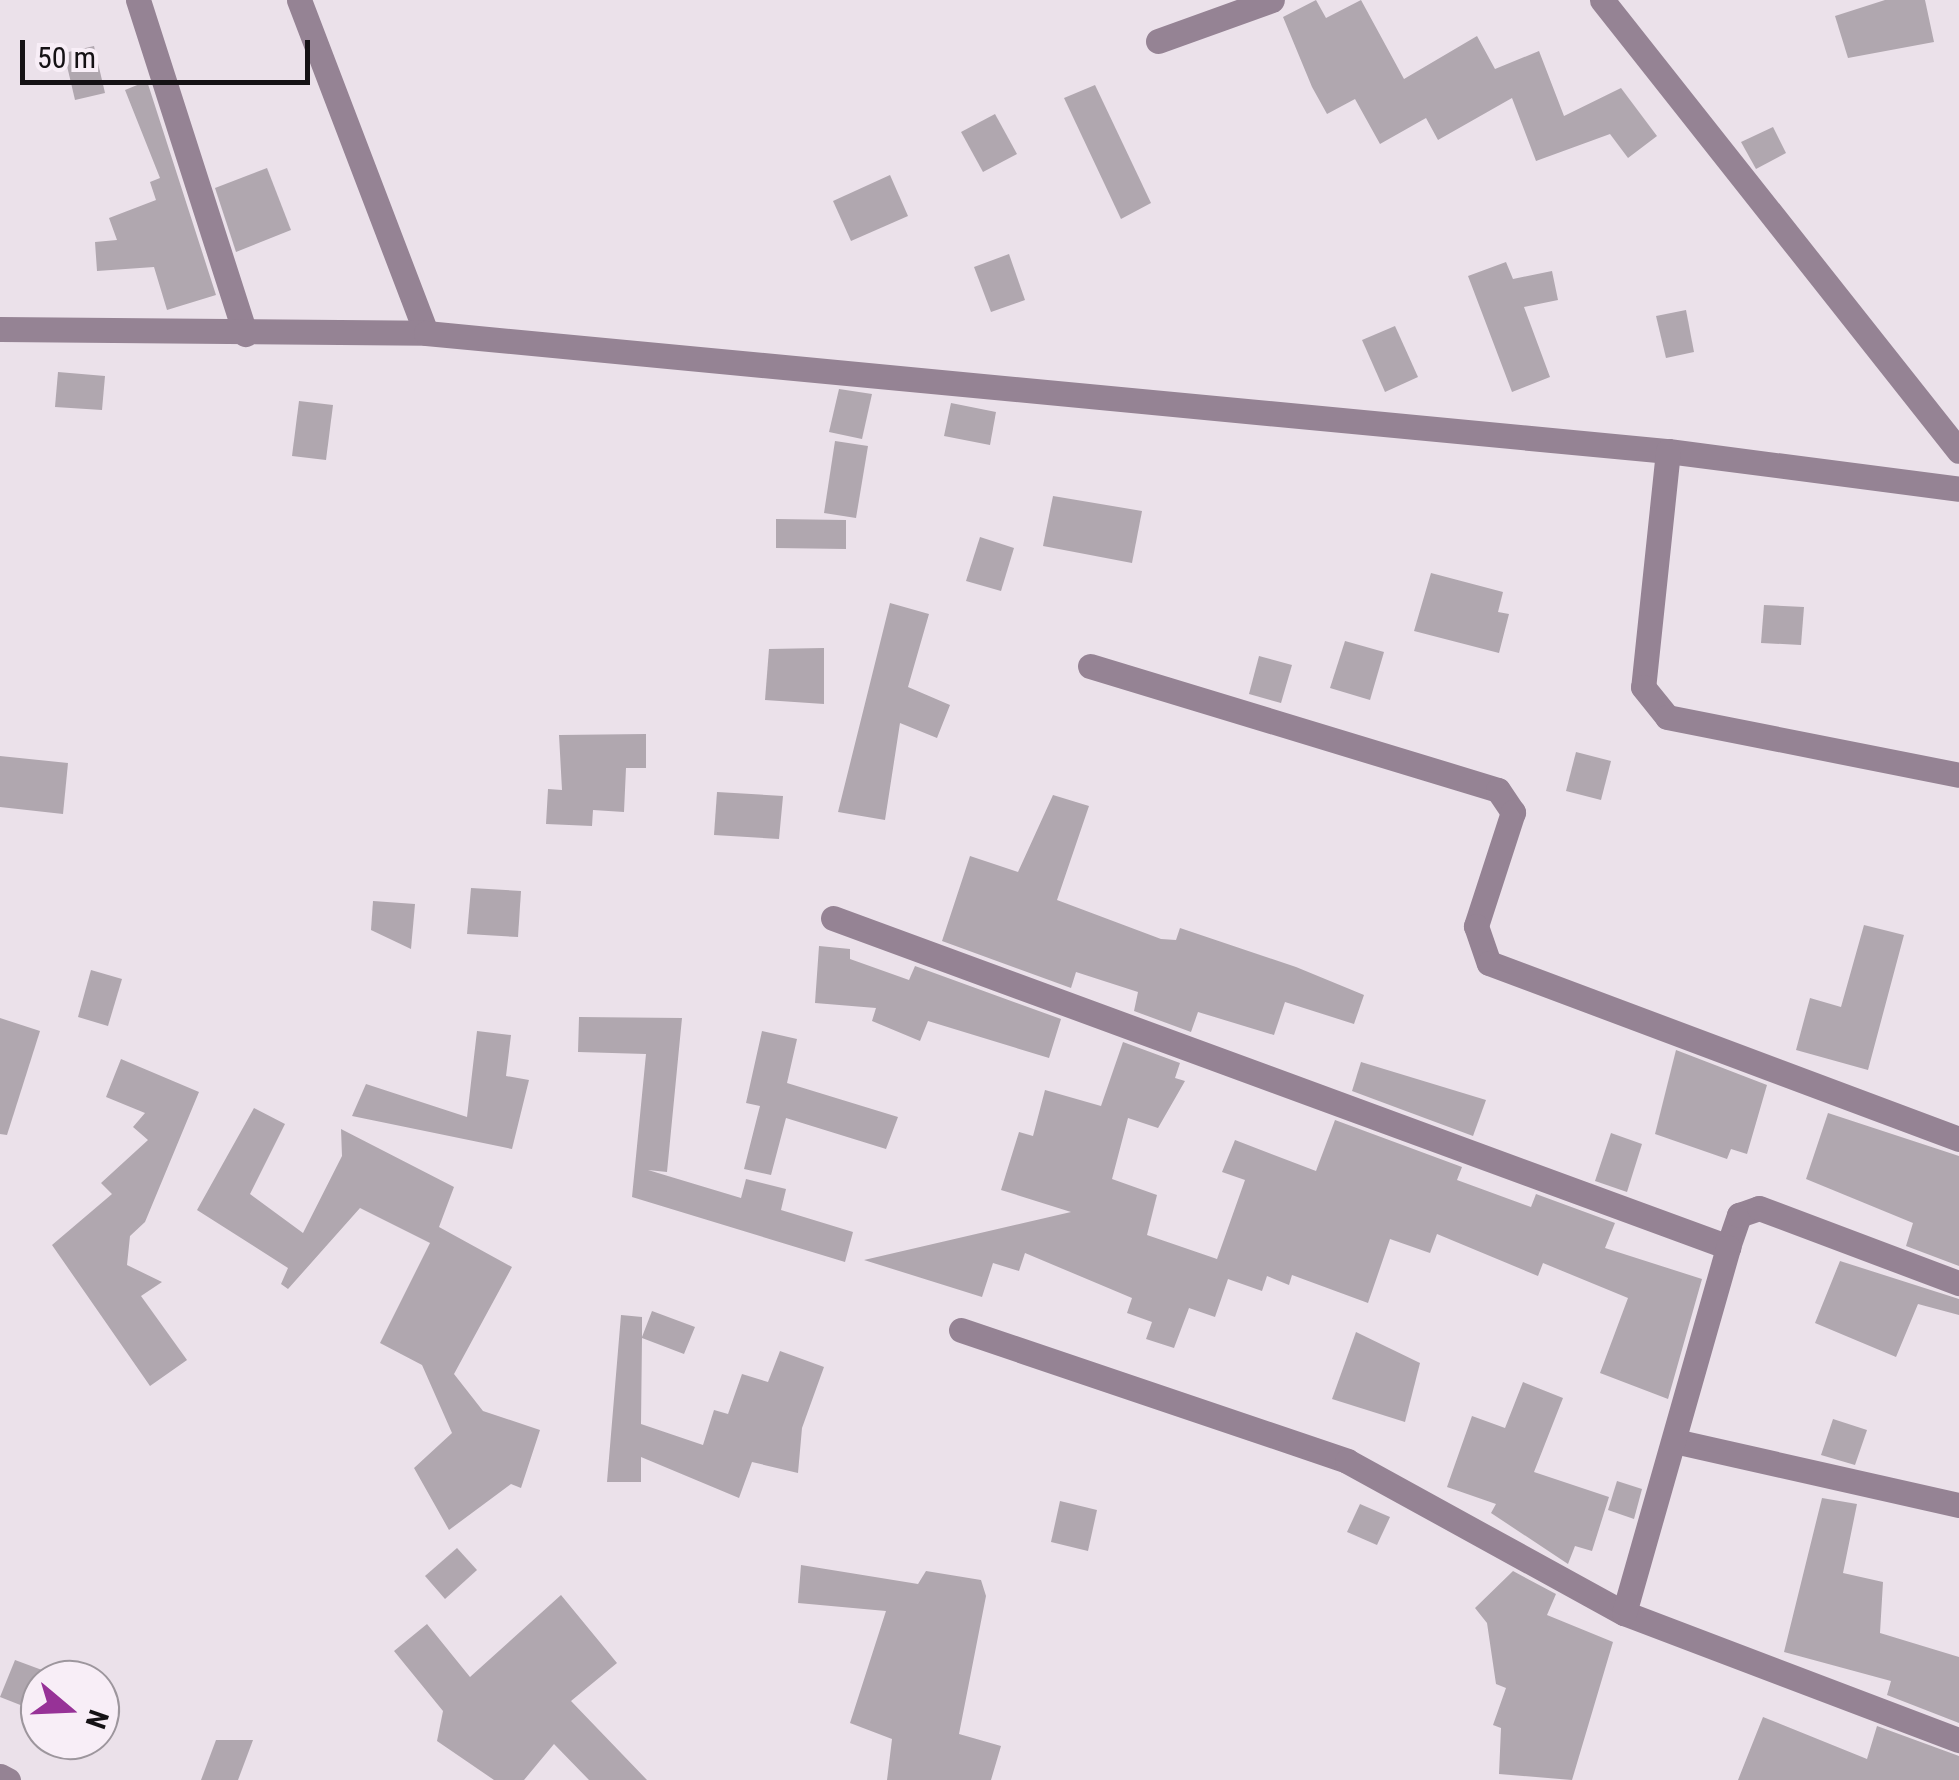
<!DOCTYPE html>
<html>
<head>
<meta charset="utf-8">
<style>
	body { margin:0 }
	#map { position:relative; width:1959px; height:1780px; overflow:hidden; background:#ebe1ea; font-family:"Roboto Condensed",sans-serif }
	div>[style] { position:absolute }
	.building>* { inset:0; background:#b0a7af }
	.minor>* { height:25px; margin:-12.5px; padding:0 12.5px; transform-origin:12.5px; border-radius:12.5px; background:#958394 }
	span { translate:-50% -50%; white-space:nowrap; text-align:center; line-height:1.15; -webkit-text-stroke:10px #f8eef7; paint-order:stroke }
	.north { position:absolute; left:20px; top:1660px; width:100px; height:100px; box-sizing:border-box; background:#f8eef7; border:2px solid #9d969d; border-radius:50%; rotate:109deg; font-size:28px; font-weight:700; line-height:40px; text-align:center; color:#151215 }
	.north::after { content:''; display:block; margin:auto; width:35px; height:45px; background:#973297; clip-path:polygon(50% 0,100% 100%,50% 72%,0 100%) }
	.scale { position:absolute; left:20px; top:40px; width:290px; height:45px; box-sizing:border-box; border:5px solid #151215; border-top:0; padding-left:12px; font-size:30px; line-height:35px; white-space:nowrap; color:#151215; -webkit-text-stroke:8px #f8eef7; paint-order:stroke }
</style>
</head>
<body>
<div id="map">
	<div class="building">
		<div style="clip-path:polygon(1316px 0,1326px 18px,1361px 0,1404px 79px,1477px 36px,1495px 69px,1539px 51px,1564px 116px,1621px 88px,1657px 136px,1628px 158px,1610px 134px,1536px 161px,1512px 98px,1438px 140px,1426px 118px,1380px 144px,1355px 99px,1327px 114px,1312px 87px,1283px 17px)"></div>
		<div style="clip-path:polygon(1885px 0,1925px 0,1934px 42px,1848px 58px,1835px 16px)"></div>
		<div style="clip-path:polygon(94px 46px,105px 93px,75px 100px,64px 53px)"></div>
		<div style="clip-path:polygon(147px 81px,216px 295px,167px 310px,154px 267px,97px 271px,95px 242px,117px 240px,109px 218px,156px 200px,150px 182px,160px 178px,125px 90px)"></div>
		<div style="clip-path:polygon(1095px 85px,1151px 203px,1121px 219px,1064px 98px)"></div>
		<div style="clip-path:polygon(995px 114px,1017px 154px,983px 172px,961px 132px)"></div>
		<div style="clip-path:polygon(1773px 127px,1786px 153px,1756px 169px,1741px 142px)"></div>
		<div style="clip-path:polygon(267px 168px,291px 230px,236px 252px,215px 188px)"></div>
		<div style="clip-path:polygon(890px 175px,908px 216px,851px 241px,833px 201px)"></div>
		<div style="clip-path:polygon(1009px 254px,1025px 300px,991px 312px,974px 267px)"></div>
		<div style="clip-path:polygon(1506px 262px,1513px 279px,1552px 271px,1558px 300px,1524px 307px,1550px 377px,1512px 392px,1468px 276px)"></div>
		<div style="clip-path:polygon(1686px 310px,1694px 352px,1666px 358px,1656px 316px)"></div>
		<div style="clip-path:polygon(1395px 326px,1418px 377px,1385px 392px,1362px 340px)"></div>
		<div style="clip-path:polygon(58px 372px,105px 376px,102px 410px,55px 407px)"></div>
		<div style="clip-path:polygon(839px 389px,872px 394px,862px 439px,829px 432px)"></div>
		<div style="clip-path:polygon(299px 401px,333px 405px,326px 460px,292px 456px)"></div>
		<div style="clip-path:polygon(951px 403px,996px 412px,990px 445px,944px 436px)"></div>
		<div style="clip-path:polygon(835px 441px,868px 446px,856px 518px,824px 513px)"></div>
		<div style="clip-path:polygon(1053px 496px,1142px 511px,1132px 563px,1043px 546px)"></div>
		<div style="clip-path:polygon(776px 519px,846px 520px,846px 549px,776px 548px)"></div>
		<div style="clip-path:polygon(980px 537px,1014px 548px,1001px 591px,966px 581px)"></div>
		<div style="clip-path:polygon(1431px 573px,1503px 592px,1498px 612px,1509px 614px,1499px 653px,1414px 631px)"></div>
		<div style="clip-path:polygon(890px 603px,929px 614px,908px 687px,950px 705px,937px 738px,900px 723px,885px 820px,838px 812px)"></div>
		<div style="clip-path:polygon(1764px 605px,1804px 607px,1801px 645px,1761px 643px)"></div>
		<div style="clip-path:polygon(1345px 641px,1384px 652px,1370px 700px,1330px 688px)"></div>
		<div style="clip-path:polygon(824px 648px,824px 704px,765px 700px,769px 649px)"></div>
		<div style="clip-path:polygon(1259px 656px,1292px 665px,1281px 703px,1249px 694px)"></div>
		<div style="clip-path:polygon(646px 734px,646px 768px,626px 768px,624px 812px,593px 810px,592px 826px,546px 824px,548px 789px,562px 790px,559px 735px)"></div>
		<div style="clip-path:polygon(1576px 752px,1611px 761px,1601px 800px,1566px 791px)"></div>
		<div style="clip-path:polygon(0 756px,68px 763px,63px 814px,0 807px)"></div>
		<div style="clip-path:polygon(717px 792px,783px 796px,779px 839px,714px 835px)"></div>
		<div style="clip-path:polygon(1053px 795px,1089px 806px,1057px 900px,1161px 939px,1176px 940px,1180px 928px,1296px 967px,1364px 995px,1354px 1024px,1285px 1002px,1274px 1035px,1198px 1012px,1191px 1032px,1134px 1011px,1138px 992px,1076px 972px,1071px 988px,942px 941px,970px 856px,1018px 872px)"></div>
		<div style="clip-path:polygon(471px 888px,521px 891px,518px 937px,467px 934px)"></div>
		<div style="clip-path:polygon(373px 901px,415px 904px,411px 949px,371px 930px)"></div>
		<div style="clip-path:polygon(1864px 925px,1904px 935px,1868px 1070px,1796px 1050px,1810px 998px,1841px 1007px)"></div>
		<div style="clip-path:polygon(819px 946px,850px 949px,850px 959px,909px 980px,915px 966px,1061px 1019px,1049px 1058px,928px 1021px,920px 1041px,872px 1021px,876px 1008px,815px 1003px)"></div>
		<div style="clip-path:polygon(91px 970px,122px 979px,108px 1026px,78px 1017px)"></div>
		<div style="clip-path:polygon(579px 1017px,682px 1018px,667px 1172px,648px 1170px,741px 1198px,746px 1179px,786px 1189px,781px 1210px,853px 1232px,845px 1262px,632px 1197px,646px 1054px,578px 1052px)"></div>
		<div style="clip-path:polygon(0 1018px,40px 1031px,7px 1135px,0 1134px)"></div>
		<div style="clip-path:polygon(477px 1031px,511px 1035px,506px 1076px,529px 1080px,512px 1149px,352px 1116px,366px 1084px,467px 1117px)"></div>
		<div style="clip-path:polygon(762px 1031px,797px 1039px,787px 1083px,898px 1117px,886px 1149px,786px 1118px,771px 1175px,744px 1169px,760px 1106px,746px 1103px)"></div>
		<div style="clip-path:polygon(1123px 1042px,1180px 1063px,1175px 1078px,1185px 1081px,1158px 1128px,1128px 1118px,1112px 1179px,1157px 1195px,1147px 1235px,1217px 1259px,1245px 1180px,1222px 1172px,1235px 1140px,1316px 1171px,1335px 1120px,1462px 1167px,1457px 1180px,1531px 1207px,1536px 1194px,1615px 1223px,1605px 1248px,1702px 1279px,1668px 1399px,1600px 1373px,1628px 1298px,1543px 1263px,1538px 1276px,1437px 1234px,1430px 1253px,1390px 1239px,1368px 1303px,1292px 1275px,1289px 1285px,1267px 1276px,1262px 1291px,1228px 1279px,1215px 1317px,1189px 1308px,1174px 1348px,1146px 1339px,1152px 1322px,1127px 1313px,1132px 1298px,1025px 1253px,1019px 1271px,993px 1263px,982px 1297px,864px 1260px,1071px 1212px,1001px 1190px,1019px 1132px,1033px 1136px,1045px 1090px,1101px 1106px)"></div>
		<div style="clip-path:polygon(1676px 1050px,1767px 1085px,1747px 1154px,1731px 1149px,1727px 1159px,1655px 1134px)"></div>
		<div style="clip-path:polygon(121px 1059px,199px 1092px,145px 1222px,130px 1236px,127px 1265px,162px 1282px,141px 1296px,187px 1360px,150px 1386px,52px 1245px,112px 1194px,101px 1183px,148px 1140px,133px 1127px,145px 1113px,106px 1097px)"></div>
		<div style="clip-path:polygon(1361px 1062px,1486px 1100px,1473px 1136px,1352px 1091px)"></div>
		<div style="clip-path:polygon(254px 1108px,285px 1124px,250px 1194px,303px 1233px,342px 1156px,341px 1129px,454px 1187px,439px 1227px,512px 1267px,454px 1374px,483px 1411px,540px 1430px,521px 1488px,511px 1484px,449px 1530px,414px 1468px,452px 1433px,422px 1365px,380px 1343px,430px 1243px,360px 1208px,288px 1289px,281px 1284px,288px 1268px,197px 1210px)"></div>
		<div style="clip-path:polygon(1828px 1113px,1959px 1156px,1959px 1266px,1906px 1246px,1913px 1223px,1806px 1179px)"></div>
		<div style="clip-path:polygon(1611px 1133px,1642px 1144px,1627px 1192px,1595px 1181px)"></div>
		<div style="clip-path:polygon(1840px 1261px,1959px 1299px,1959px 1315px,1918px 1304px,1896px 1357px,1815px 1323px)"></div>
		<div style="clip-path:polygon(652px 1311px,695px 1327px,684px 1354px,642px 1338px,641px 1424px,703px 1445px,714px 1410px,728px 1414px,742px 1374px,768px 1382px,780px 1351px,824px 1367px,802px 1428px,798px 1473px,752px 1462px,739px 1498px,641px 1457px,641px 1482px,607px 1482px,621px 1315px,642px 1317px,642px 1337px)"></div>
		<div style="clip-path:polygon(1356px 1332px,1420px 1363px,1405px 1422px,1332px 1399px)"></div>
		<div style="clip-path:polygon(1523px 1382px,1563px 1398px,1534px 1472px,1609px 1497px,1592px 1551px,1575px 1546px,1568px 1564px,1491px 1513px,1496px 1504px,1447px 1487px,1472px 1416px,1505px 1428px)"></div>
		<div style="clip-path:polygon(1833px 1419px,1867px 1430px,1855px 1465px,1821px 1455px)"></div>
		<div style="clip-path:polygon(1617px 1481px,1642px 1489px,1634px 1519px,1608px 1510px)"></div>
		<div style="clip-path:polygon(1822px 1498px,1857px 1504px,1843px 1573px,1883px 1582px,1880px 1633px,1959px 1657px,1959px 1723px,1887px 1695px,1891px 1681px,1784px 1652px)"></div>
		<div style="clip-path:polygon(1060px 1501px,1097px 1510px,1088px 1551px,1051px 1542px)"></div>
		<div style="clip-path:polygon(1360px 1504px,1390px 1517px,1377px 1545px,1347px 1532px)"></div>
		<div style="clip-path:polygon(457px 1548px,477px 1570px,445px 1599px,425px 1576px)"></div>
		<div style="clip-path:polygon(801px 1565px,918px 1584px,926px 1571px,981px 1580px,986px 1596px,959px 1734px,1001px 1746px,991px 1780px,887px 1780px,892px 1739px,850px 1723px,886px 1611px,798px 1603px)"></div>
		<div style="clip-path:polygon(1513px 1571px,1556px 1594px,1547px 1615px,1613px 1642px,1572px 1780px,1499px 1774px,1501px 1728px,1493px 1725px,1506px 1688px,1496px 1684px,1487px 1623px,1475px 1608px)"></div>
		<div style="clip-path:polygon(561px 1595px,617px 1663px,571px 1701px,647px 1780px,589px 1780px,554px 1744px,524px 1780px,494px 1780px,437px 1741px,443px 1711px,394px 1651px,427px 1624px,470px 1677px)"></div>
		<div style="clip-path:polygon(15px 1660px,42px 1670px,28px 1708px,0 1697px)"></div>
		<div style="clip-path:polygon(1763px 1717px,1867px 1759px,1877px 1726px,1959px 1756px,1959px 1780px,1738px 1780px)"></div>
		<div style="clip-path:polygon(216px 1740px,253px 1740px,238px 1780px,201px 1780px)"></div>
	</div>
	<div class="minor">
		<div style="left:138px;top:0;width:351px;rotate:72.2deg"></div>
		<div style="left:299px;top:0;width:356px;rotate:69.1deg"></div>
		<div style="left:1602px;top:0;width:575px;rotate:51.64deg"></div>
		<div style="left:1158px;top:41px;width:121px;rotate:-19.8deg"></div>
		<div style="left:0;top:329px;width:426px;rotate:0.5deg"></div>
		<div style="left:426px;top:333px;width:1248px;rotate:5.43deg"></div>
		<div style="left:1668px;top:451px;width:293px;rotate:7.4deg"></div>
		<div style="left:1668px;top:451px;width:237px;rotate:96deg"></div>
		<div style="left:1643px;top:687px;width:38px;rotate:51deg"></div>
		<div style="left:1667px;top:717px;width:298px;rotate:11.2deg"></div>
		<div style="left:1090px;top:666px;width:426px;rotate:16.9deg"></div>
		<div style="left:1498px;top:790px;width:27px;rotate:56deg"></div>
		<div style="left:1513px;top:812px;width:120px;rotate:108deg"></div>
		<div style="left:1476px;top:926px;width:39px;rotate:71deg"></div>
		<div style="left:1489px;top:963px;width:502px;rotate:20.53deg"></div>
		<div style="left:833px;top:918px;width:954px;rotate:20.18deg"></div>
		<div style="left:1728px;top:1247px;width:34px;rotate:-71deg"></div>
		<div style="left:1739px;top:1215px;width:21px;rotate:-19deg"></div>
		<div style="left:1759px;top:1208px;width:214px;rotate:20.6deg"></div>
		<div style="left:961px;top:1330px;width:408px;rotate:18.7deg"></div>
		<div style="left:1347px;top:1461px;width:316px;rotate:28.8deg"></div>
		<div style="left:1624px;top:1613px;width:358px;rotate:20.8deg"></div>
		<div style="left:1679px;top:1442px;width:287px;rotate:12.7deg"></div>
		<div style="left:1624px;top:1613px;width:380px;rotate:-74.1deg"></div>
		<div style="left:0;top:1776px;width:9px;rotate:27deg"></div>
	</div>
	<div class="north">N</div>
	<div class="scale">50 m</div>
</div>
</body>
</html>
